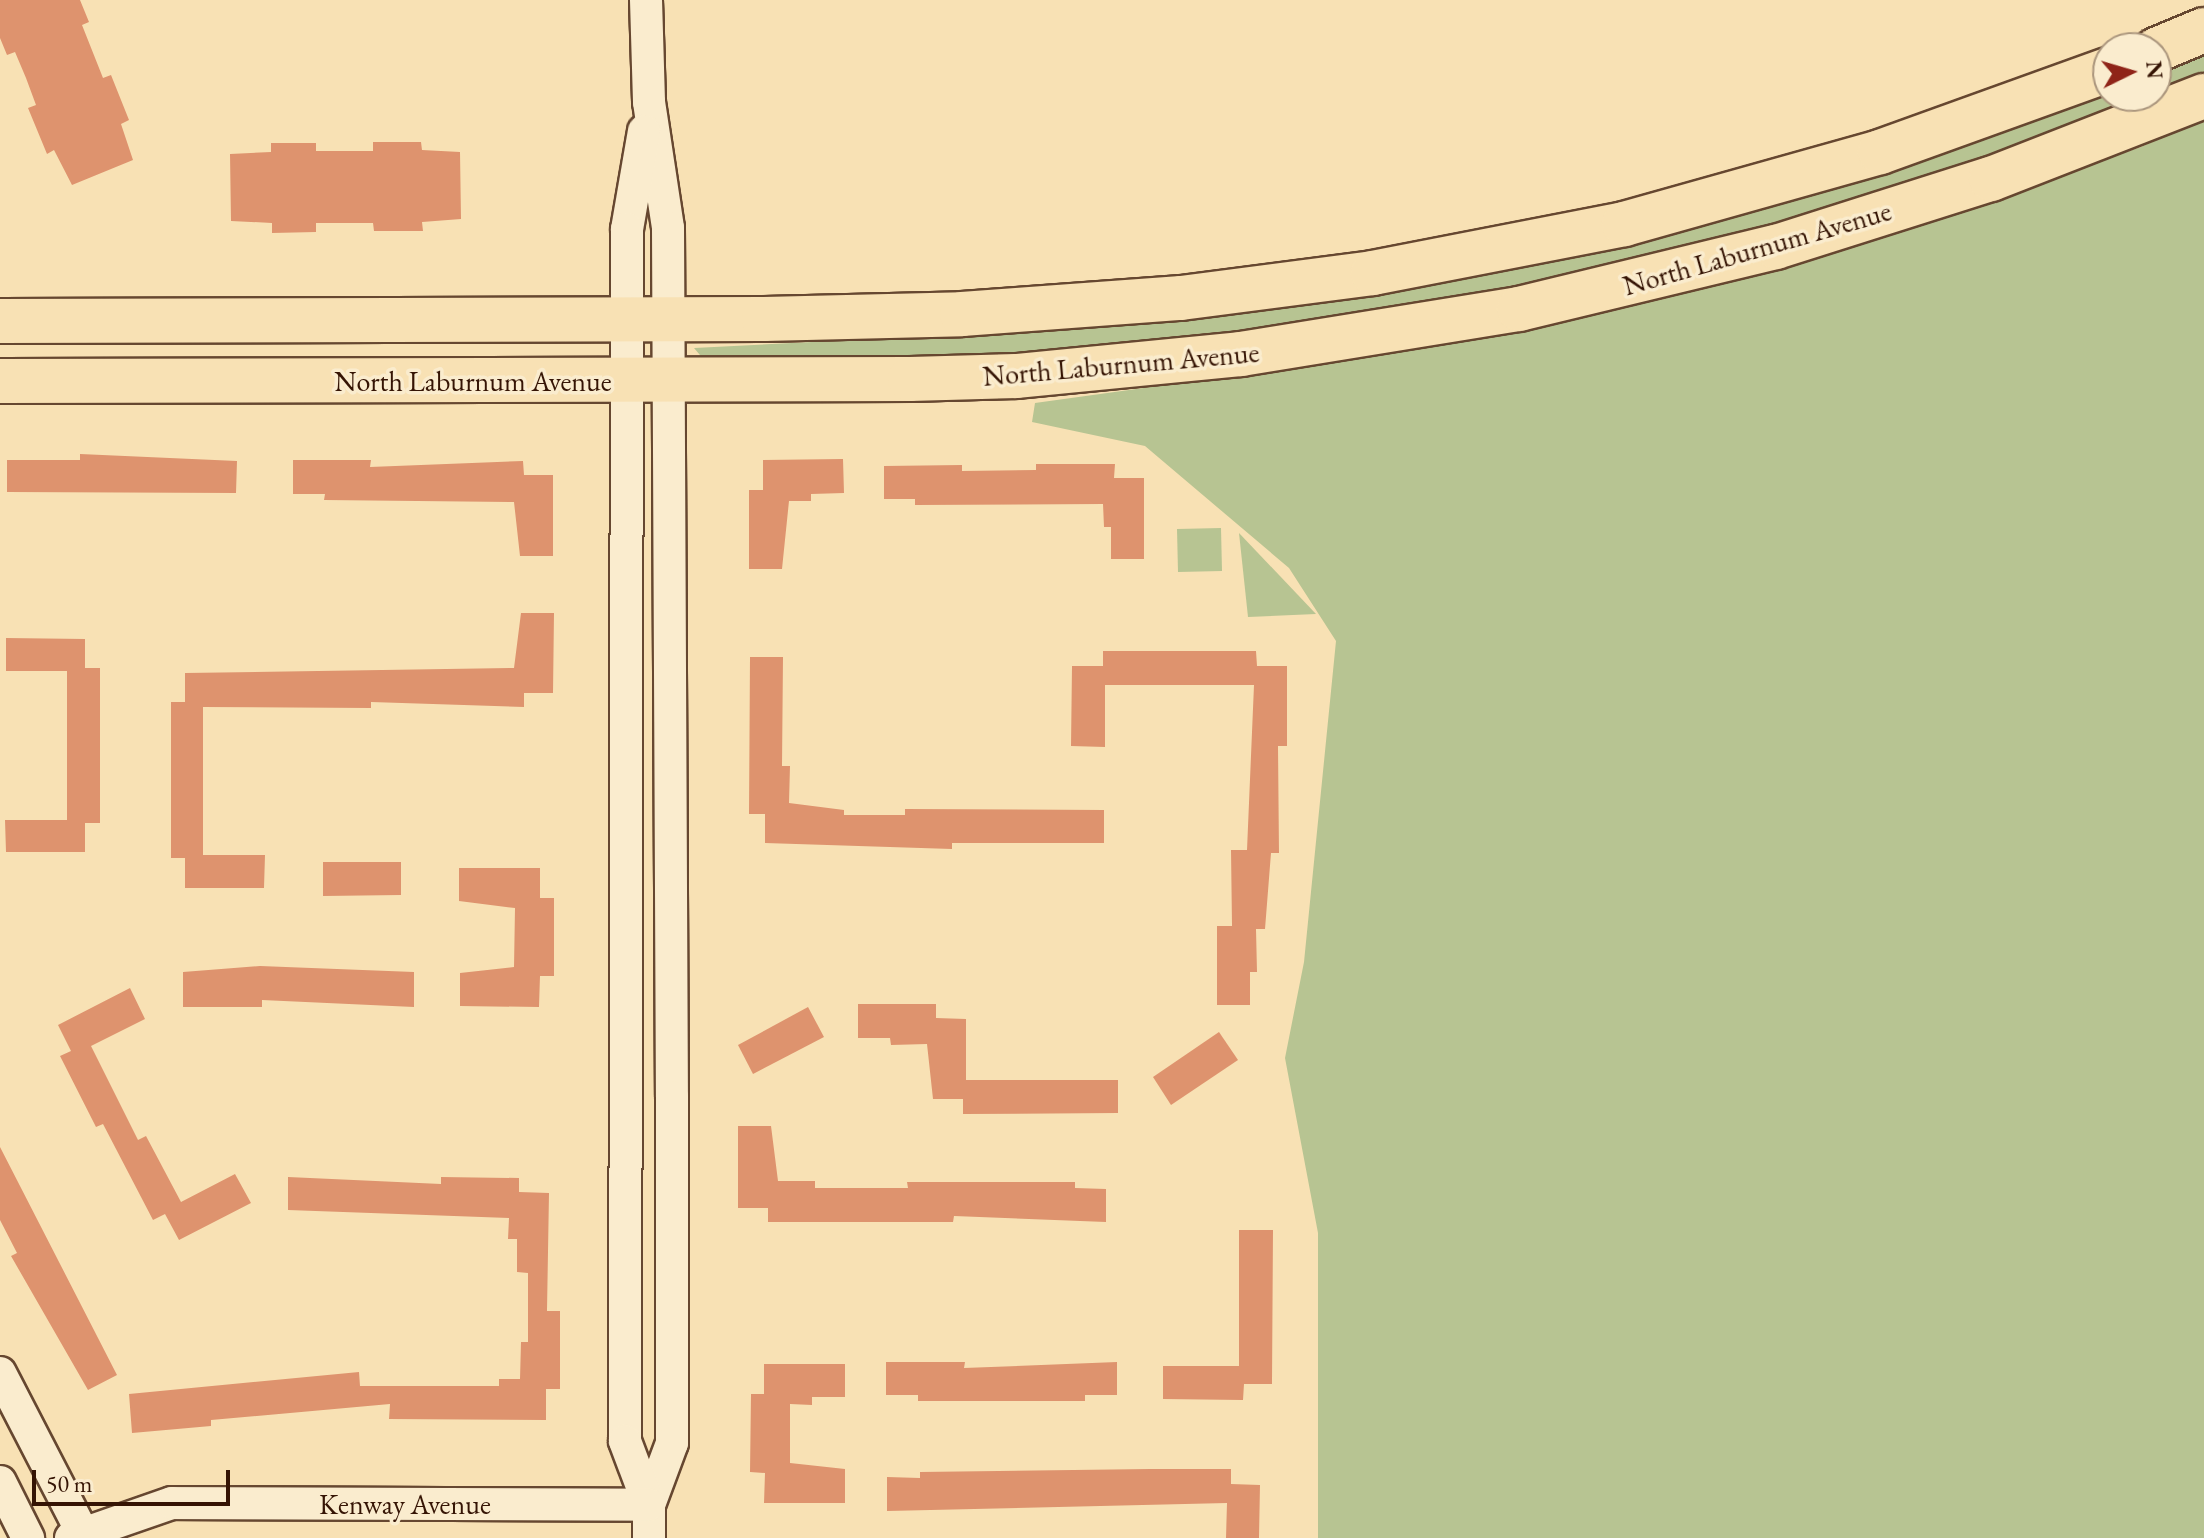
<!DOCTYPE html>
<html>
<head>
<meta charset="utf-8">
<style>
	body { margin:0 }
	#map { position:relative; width:2204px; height:1538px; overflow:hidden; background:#f8e1b4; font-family:"EB Garamond",serif }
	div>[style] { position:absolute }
	.green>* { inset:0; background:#b7c492 }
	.building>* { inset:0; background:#de936e }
	.roads { filter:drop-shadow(2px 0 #664730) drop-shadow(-2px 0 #664730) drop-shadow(0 2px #664730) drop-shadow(0 -2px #664730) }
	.street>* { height:32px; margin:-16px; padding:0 16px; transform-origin:16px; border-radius:16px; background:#faecce }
	.primary>* { height:44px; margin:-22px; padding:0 22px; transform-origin:22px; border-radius:22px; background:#f8e1b4 }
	span { translate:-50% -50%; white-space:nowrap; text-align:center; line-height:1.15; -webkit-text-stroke:7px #faecce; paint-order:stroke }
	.street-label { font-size:28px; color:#351404 }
	.north { position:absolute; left:2092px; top:32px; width:80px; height:80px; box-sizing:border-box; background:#faecce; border:2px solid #ab967d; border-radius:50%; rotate:85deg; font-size:22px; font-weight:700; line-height:32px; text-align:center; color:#351404 }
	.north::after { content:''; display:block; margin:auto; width:28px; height:36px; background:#8f2418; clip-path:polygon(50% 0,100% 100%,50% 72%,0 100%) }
	.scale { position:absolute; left:32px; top:1470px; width:198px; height:36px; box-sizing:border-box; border:4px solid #351404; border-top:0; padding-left:10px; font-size:24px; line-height:28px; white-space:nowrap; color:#351404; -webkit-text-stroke:6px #faecce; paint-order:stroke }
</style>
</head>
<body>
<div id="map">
	<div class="green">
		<div style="clip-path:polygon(2204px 41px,2204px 80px,1979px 168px,1618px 272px,1191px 343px,935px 359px,705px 361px,694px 348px,851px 340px,908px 329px,1315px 294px,2108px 83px,2108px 96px,2156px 96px,2156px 62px)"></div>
		<div style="clip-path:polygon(2204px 119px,2204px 1538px,1318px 1538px,1318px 1233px,1285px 1058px,1304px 962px,1336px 641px,1289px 568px,1145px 446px,1032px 422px,1035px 403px,1288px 368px,1924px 221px,2141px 147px)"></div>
		<div style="clip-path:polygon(1221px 528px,1222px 571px,1178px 572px,1177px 529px)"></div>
		<div style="clip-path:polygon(1239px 533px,1316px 614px,1248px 617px)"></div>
	</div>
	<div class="building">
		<div style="clip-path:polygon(0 0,80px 0,89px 22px,82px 25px,103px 78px,111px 75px,129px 120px,121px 124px,133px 160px,72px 185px,54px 150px,47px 154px,28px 108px,36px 105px,26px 78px,15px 52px,7px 55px,0 38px)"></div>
		<div style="clip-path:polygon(373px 142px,421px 142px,422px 150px,460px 152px,461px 219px,422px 222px,423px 231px,374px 231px,373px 223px,316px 223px,316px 232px,272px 233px,272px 223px,231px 221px,230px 154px,271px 152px,271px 143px,316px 143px,316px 151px,373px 151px)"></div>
		<div style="clip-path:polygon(80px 454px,237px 461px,236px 493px,7px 492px,7px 460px,80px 460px)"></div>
		<div style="clip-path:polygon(843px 459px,844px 493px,811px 494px,811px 501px,789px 501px,782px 569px,749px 569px,749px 490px,763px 490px,763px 460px)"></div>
		<div style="clip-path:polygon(293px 460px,371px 460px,370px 467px,523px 461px,524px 475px,553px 475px,553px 556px,520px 556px,514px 502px,324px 500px,325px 494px,293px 494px)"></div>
		<div style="clip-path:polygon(1036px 464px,1115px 464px,1114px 478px,1144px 478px,1144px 559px,1111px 559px,1111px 527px,1104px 527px,1103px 504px,915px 505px,915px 499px,884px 499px,884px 466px,962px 465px,962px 471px,1036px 470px)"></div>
		<div style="clip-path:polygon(521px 613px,554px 613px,553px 693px,524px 693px,524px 707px,371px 702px,371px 708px,203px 707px,203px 855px,265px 855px,264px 888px,185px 888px,185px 858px,171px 858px,171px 702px,185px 702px,185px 673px,514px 668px)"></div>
		<div style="clip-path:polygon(6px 638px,85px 639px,85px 668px,100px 668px,100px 823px,85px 823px,85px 852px,6px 852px,5px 820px,67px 820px,67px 671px,6px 671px)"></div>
		<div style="clip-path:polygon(1103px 651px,1256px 651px,1257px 666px,1287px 666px,1287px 746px,1278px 746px,1279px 853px,1271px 853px,1265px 929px,1256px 929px,1257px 972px,1250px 972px,1250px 1005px,1217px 1005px,1217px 926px,1232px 926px,1231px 850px,1247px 850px,1254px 685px,1105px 685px,1105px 747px,1071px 746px,1072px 666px,1103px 666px)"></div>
		<div style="clip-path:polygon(750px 657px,783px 657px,782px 766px,790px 766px,789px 803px,844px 810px,844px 815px,905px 815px,905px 809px,1104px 810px,1104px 843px,952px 843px,952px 849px,765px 843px,765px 814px,749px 814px)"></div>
		<div style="clip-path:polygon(323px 862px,401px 862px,401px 895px,323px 896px)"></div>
		<div style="clip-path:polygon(459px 868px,540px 868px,540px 898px,554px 898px,554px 976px,540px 976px,539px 1007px,460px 1006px,460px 973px,514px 967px,515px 908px,459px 901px)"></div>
		<div style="clip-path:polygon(260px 966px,414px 972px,414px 1007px,262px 1000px,262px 1007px,183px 1007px,183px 972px)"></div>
		<div style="clip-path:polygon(130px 988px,145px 1019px,91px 1046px,138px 1140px,146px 1136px,181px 1202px,235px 1174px,251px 1203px,179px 1240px,165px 1214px,153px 1220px,103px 1124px,96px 1127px,60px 1056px,71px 1051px,58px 1025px)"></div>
		<div style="clip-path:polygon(858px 1004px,936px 1004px,936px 1018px,966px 1019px,966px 1080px,1118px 1080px,1118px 1113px,963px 1114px,963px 1099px,933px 1099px,927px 1044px,891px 1045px,890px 1038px,858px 1038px)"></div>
		<div style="clip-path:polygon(808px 1007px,824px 1037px,753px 1074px,738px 1045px)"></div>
		<div style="clip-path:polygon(1219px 1032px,1238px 1060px,1171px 1105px,1153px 1077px)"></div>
		<div style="clip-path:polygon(738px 1126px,771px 1126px,778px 1181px,815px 1181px,815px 1188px,908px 1188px,907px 1182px,1075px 1182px,1075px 1188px,1106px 1189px,1106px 1222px,954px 1216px,953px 1222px,768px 1222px,768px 1208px,738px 1208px)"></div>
		<div style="clip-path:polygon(0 1147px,117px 1375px,88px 1390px,11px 1256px,17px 1253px,0 1220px)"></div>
		<div style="clip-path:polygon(288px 1177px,441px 1184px,441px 1177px,519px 1178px,519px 1192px,549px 1193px,547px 1311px,560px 1311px,560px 1389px,546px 1389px,546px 1420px,389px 1419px,390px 1404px,211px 1420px,211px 1426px,132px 1433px,129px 1394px,359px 1372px,360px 1386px,499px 1386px,499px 1379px,520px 1379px,521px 1342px,528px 1342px,528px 1273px,517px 1272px,517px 1239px,508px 1239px,509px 1218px,288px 1210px)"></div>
		<div style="clip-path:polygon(1239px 1230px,1273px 1230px,1272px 1384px,1244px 1384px,1243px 1400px,1163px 1399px,1163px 1366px,1239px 1366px)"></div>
		<div style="clip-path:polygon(886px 1362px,965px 1362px,964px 1368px,1117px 1362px,1117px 1395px,1085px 1395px,1085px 1401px,918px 1401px,918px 1395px,886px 1395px)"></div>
		<div style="clip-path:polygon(764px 1364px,845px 1364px,845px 1397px,812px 1397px,812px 1405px,790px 1404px,790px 1463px,845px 1469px,845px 1503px,764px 1503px,765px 1473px,750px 1472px,751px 1394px,764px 1394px)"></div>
		<div style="clip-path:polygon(1150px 1469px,1231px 1469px,1231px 1484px,1260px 1485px,1259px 1538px,1226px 1538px,1227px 1503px,887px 1511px,887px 1477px,920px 1478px,920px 1472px)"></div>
	</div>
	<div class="roads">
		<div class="street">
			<div style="left:646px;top:0;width:102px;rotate:88.3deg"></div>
			<div style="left:649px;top:102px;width:127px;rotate:81.4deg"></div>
			<div style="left:668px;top:228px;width:869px;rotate:89.74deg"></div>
			<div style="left:672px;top:1097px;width:346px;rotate:90deg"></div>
			<div style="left:672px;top:1443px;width:66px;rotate:110.4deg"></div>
			<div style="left:649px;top:1505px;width:33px;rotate:90deg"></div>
			<div style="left:644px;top:131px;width:99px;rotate:99.8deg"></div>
			<div style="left:627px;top:229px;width:1212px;rotate:90.09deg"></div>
			<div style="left:625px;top:1441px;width:68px;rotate:69.4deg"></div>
			<div style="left:0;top:1373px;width:186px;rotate:62.7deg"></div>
			<div style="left:0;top:1482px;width:63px;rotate:63.4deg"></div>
			<div style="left:71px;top:1538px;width:107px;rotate:-19.1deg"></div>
			<div style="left:172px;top:1503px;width:477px;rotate:0.2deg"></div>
		</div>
		<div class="primary">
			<div style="left:2156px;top:50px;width:52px;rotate:-22.6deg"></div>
			<div style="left:0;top:321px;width:764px;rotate:-0.15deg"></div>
			<div style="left:764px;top:319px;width:198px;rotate:-1.4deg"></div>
			<div style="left:962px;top:314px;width:220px;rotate:-4.2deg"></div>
			<div style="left:1181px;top:298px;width:194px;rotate:-7.4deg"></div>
			<div style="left:1373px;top:273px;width:256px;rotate:-11deg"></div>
			<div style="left:1624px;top:224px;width:266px;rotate:-15.7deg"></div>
			<div style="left:1880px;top:152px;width:242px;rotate:-19.8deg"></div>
			<div style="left:0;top:381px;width:910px;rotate:-0.13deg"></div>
			<div style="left:910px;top:379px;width:107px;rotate:-1.6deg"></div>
			<div style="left:1017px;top:376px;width:225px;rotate:-5.6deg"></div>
			<div style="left:1241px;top:354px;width:282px;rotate:-9.2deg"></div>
			<div style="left:1519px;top:309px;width:264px;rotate:-13.6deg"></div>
			<div style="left:1776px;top:247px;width:225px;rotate:-17.6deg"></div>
			<div style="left:1991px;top:179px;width:229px;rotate:-21.3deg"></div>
		</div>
	</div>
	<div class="street-label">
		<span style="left:1757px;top:248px;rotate:-16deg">North Laburnum Avenue</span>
		<span style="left:1121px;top:364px;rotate:-5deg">North Laburnum Avenue</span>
		<span style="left:473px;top:381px">North Laburnum Avenue</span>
		<span style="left:405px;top:1504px">Kenway Avenue</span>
	</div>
	<div class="north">N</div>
	<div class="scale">50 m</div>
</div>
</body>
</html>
